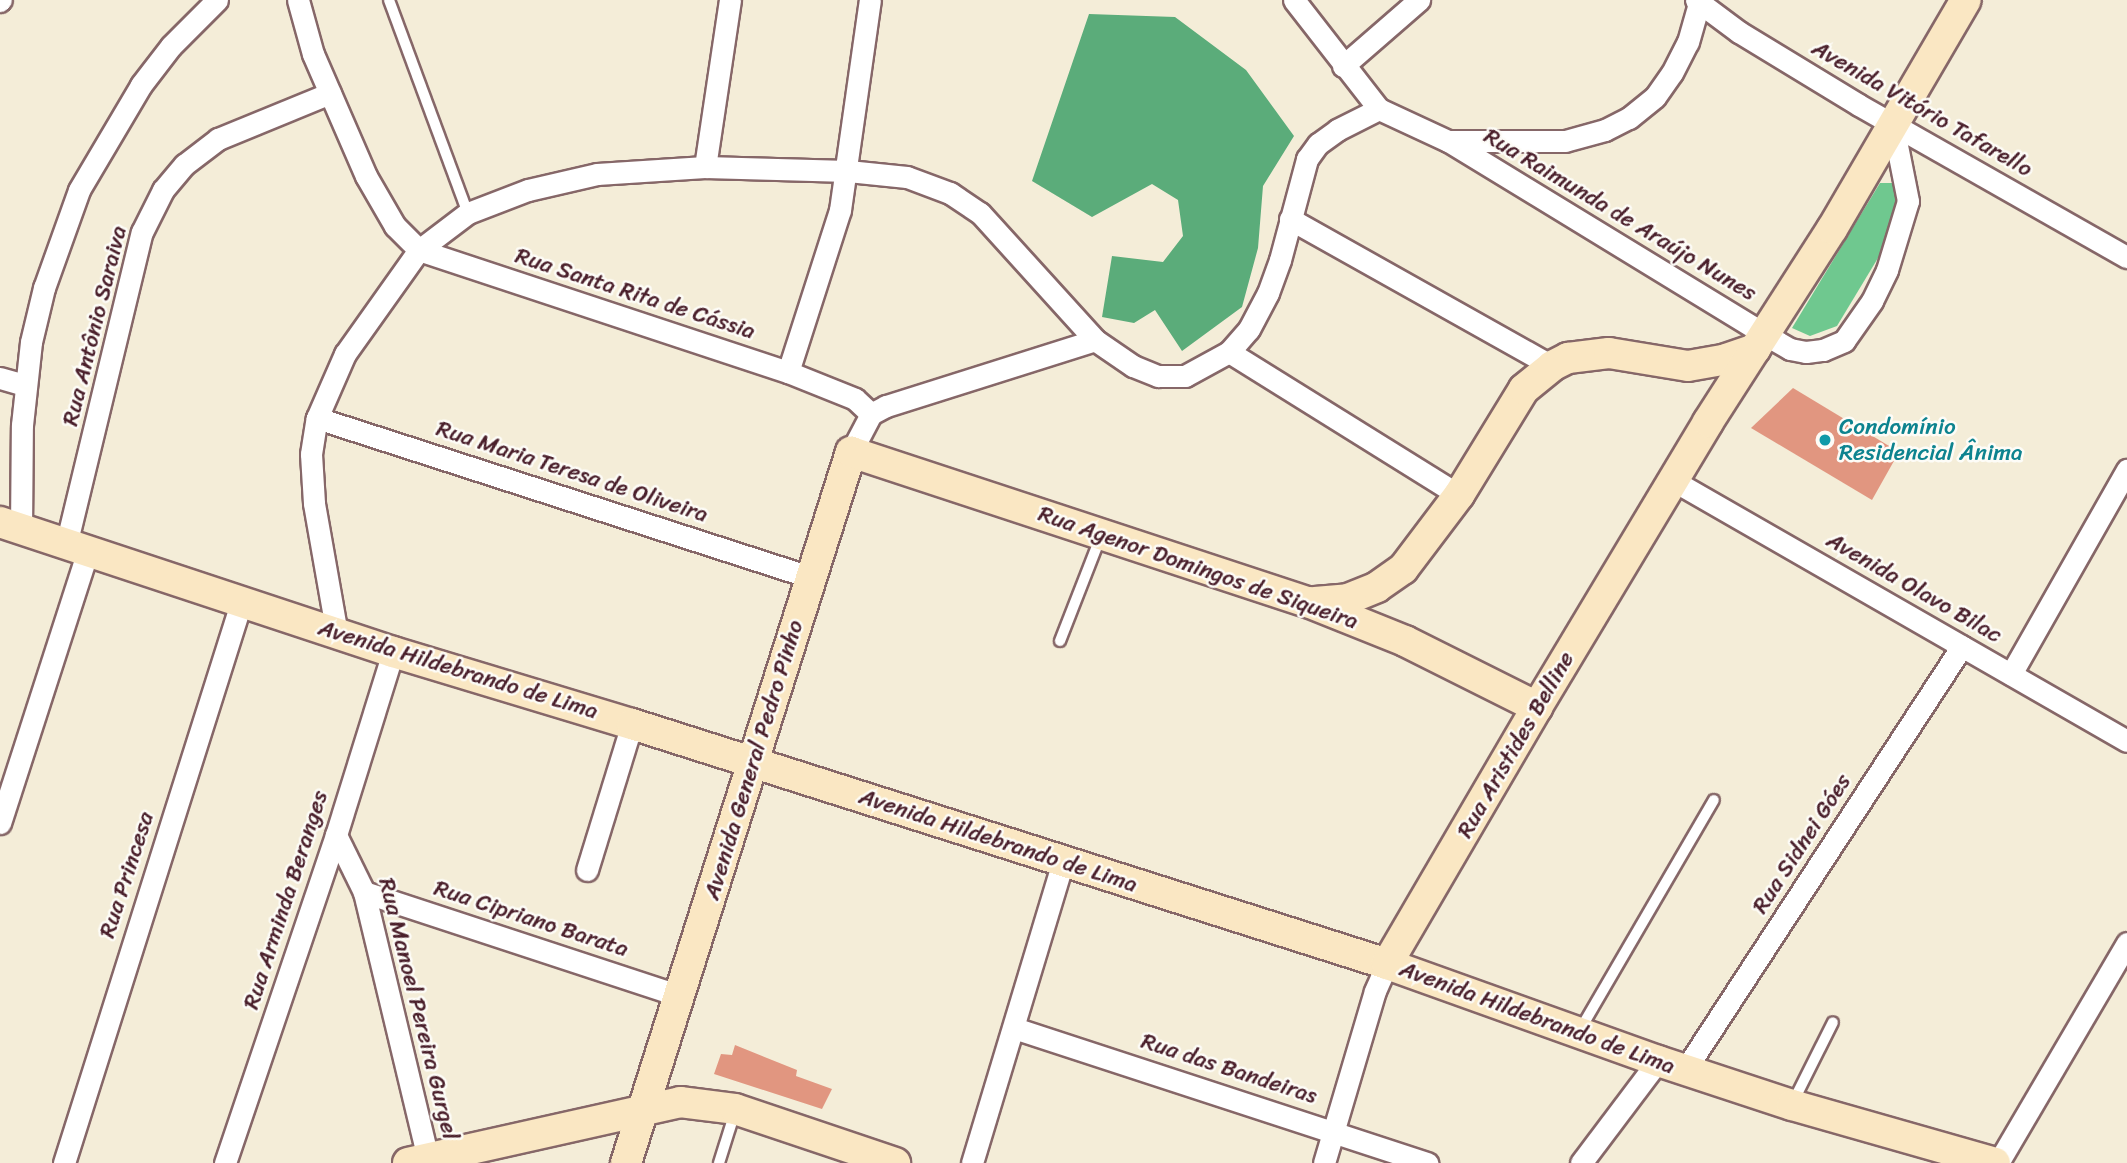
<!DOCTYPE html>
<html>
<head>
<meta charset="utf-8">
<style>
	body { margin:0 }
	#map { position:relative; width:2127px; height:1163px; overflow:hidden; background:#f4edd8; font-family:Sriracha,sans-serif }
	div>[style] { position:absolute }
	.green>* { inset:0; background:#6fc88f }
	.forest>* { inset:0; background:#5bac7a }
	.building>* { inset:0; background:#e19680 }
	.roads { filter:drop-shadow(2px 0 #866768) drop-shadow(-2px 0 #866768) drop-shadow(0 2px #866768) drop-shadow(0 -2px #866768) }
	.lane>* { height:10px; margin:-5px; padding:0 5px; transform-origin:5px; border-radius:5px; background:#fff }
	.street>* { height:21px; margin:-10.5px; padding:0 10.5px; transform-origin:10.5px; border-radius:10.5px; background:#fff }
	.secondary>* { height:30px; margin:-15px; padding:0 15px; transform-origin:15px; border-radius:15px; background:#fae7c3 }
	.dots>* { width:19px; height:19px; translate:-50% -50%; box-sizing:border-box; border:4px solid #fdfcf7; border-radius:50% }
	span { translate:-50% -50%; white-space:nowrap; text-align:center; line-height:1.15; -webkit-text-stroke:5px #fdfcf7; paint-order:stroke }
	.street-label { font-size:23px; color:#4a1f2b }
	.culture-label { font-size:23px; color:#0d838f }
	.left { translate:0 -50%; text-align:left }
</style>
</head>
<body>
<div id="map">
	<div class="green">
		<div style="clip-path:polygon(1880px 183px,1895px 183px,1897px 203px,1881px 253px,1837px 326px,1810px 336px,1792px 328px)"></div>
	</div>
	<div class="forest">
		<div style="clip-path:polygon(1089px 14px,1175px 17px,1246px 70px,1294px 136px,1263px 186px,1258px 248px,1242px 307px,1182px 351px,1155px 310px,1134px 323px,1102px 317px,1112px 256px,1163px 262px,1183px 236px,1178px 200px,1152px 184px,1092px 217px,1032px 181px)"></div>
	</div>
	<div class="building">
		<div style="clip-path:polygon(1793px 388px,1899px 452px,1872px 500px,1751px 428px)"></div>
		<div style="clip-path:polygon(735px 1045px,797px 1070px,796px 1076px,832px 1089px,822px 1109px,714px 1074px,721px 1054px,732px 1055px)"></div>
	</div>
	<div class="roads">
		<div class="lane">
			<div style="left:389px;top:0;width:227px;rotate:69.7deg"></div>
			<div style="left:1060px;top:641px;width:113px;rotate:-68.7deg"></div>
			<div style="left:1580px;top:1030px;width:266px;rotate:-59.8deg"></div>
			<div style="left:1793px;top:1102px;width:89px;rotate:-63.4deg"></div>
			<div style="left:719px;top:1163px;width:53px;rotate:-72.6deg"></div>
		</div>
		<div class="street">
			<div style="left:298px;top:0;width:56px;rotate:74.5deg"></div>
			<div style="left:313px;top:54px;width:133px;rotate:66.5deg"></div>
			<div style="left:366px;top:176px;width:58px;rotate:59.9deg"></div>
			<div style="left:395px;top:226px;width:34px;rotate:45deg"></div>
			<div style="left:419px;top:250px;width:389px;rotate:18.3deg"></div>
			<div style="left:788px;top:372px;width:72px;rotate:21.9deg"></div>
			<div style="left:855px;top:399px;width:22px;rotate:43deg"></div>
			<div style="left:1294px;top:0;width:138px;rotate:52.1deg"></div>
			<div style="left:1696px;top:0;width:54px;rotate:36.7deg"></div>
			<div style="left:1739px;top:32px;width:140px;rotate:31.3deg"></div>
			<div style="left:1859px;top:105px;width:308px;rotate:29.6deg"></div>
			<div style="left:0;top:1px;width:1px;rotate:-45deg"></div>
			<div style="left:1343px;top:66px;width:101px;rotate:-41deg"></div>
			<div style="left:1450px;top:142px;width:368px;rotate:31.4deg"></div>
			<div style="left:1764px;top:334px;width:30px;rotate:30deg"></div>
			<div style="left:1790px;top:349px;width:16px;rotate:11deg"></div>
			<div style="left:1806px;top:352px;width:17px;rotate:-7deg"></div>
			<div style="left:1823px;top:350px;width:23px;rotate:-23deg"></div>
			<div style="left:1844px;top:341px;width:49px;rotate:-55deg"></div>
			<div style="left:1872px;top:301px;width:34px;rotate:-64deg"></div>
			<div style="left:1887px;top:270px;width:72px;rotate:-73.1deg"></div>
			<div style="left:1908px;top:201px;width:77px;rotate:-101.2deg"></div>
			<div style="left:705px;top:167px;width:169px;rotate:-81.5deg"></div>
			<div style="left:1290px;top:219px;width:300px;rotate:29.3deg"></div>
			<div style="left:1229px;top:352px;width:271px;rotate:31.9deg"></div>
			<div style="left:788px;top:372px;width:170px;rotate:-72.2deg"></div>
			<div style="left:840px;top:210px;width:212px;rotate:-81.9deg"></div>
			<div style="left:0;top:378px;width:26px;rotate:16deg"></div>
			<div style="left:871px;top:414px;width:17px;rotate:-28deg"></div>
			<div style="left:886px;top:406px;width:219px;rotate:-17.5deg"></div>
			<div style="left:317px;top:418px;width:518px;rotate:17.88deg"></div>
			<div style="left:851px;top:452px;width:43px;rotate:-62.2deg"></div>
			<div style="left:1674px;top:481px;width:522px;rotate:29.85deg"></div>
			<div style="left:21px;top:530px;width:105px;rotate:-89.5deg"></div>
			<div style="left:22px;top:425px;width:83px;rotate:-83.8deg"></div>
			<div style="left:31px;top:342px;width:56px;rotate:-76.5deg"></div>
			<div style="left:44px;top:288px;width:104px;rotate:-70.3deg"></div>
			<div style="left:79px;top:190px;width:122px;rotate:-59.4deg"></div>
			<div style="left:141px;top:85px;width:49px;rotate:-52.4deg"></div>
			<div style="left:171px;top:46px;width:65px;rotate:-45deg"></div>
			<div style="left:66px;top:545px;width:322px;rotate:-76.4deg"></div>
			<div style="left:142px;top:232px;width:47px;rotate:-63.4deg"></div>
			<div style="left:163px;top:190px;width:33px;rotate:-50deg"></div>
			<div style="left:184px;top:165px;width:43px;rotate:-37.4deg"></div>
			<div style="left:218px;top:139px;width:121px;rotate:-22.3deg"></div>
			<div style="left:337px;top:634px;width:133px;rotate:-100deg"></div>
			<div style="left:314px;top:503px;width:49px;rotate:-93.5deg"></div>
			<div style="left:311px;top:454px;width:36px;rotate:-81deg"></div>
			<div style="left:317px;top:418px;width:70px;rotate:-66.4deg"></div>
			<div style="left:345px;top:354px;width:128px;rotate:-54.6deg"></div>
			<div style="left:419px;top:250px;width:61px;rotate:-37.1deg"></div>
			<div style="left:468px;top:213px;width:64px;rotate:-21deg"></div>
			<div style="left:528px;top:190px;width:71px;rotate:-13.1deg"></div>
			<div style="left:597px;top:174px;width:108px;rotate:-3.7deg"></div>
			<div style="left:705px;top:167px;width:143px;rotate:1.6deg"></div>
			<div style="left:848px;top:171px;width:59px;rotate:5.8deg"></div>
			<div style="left:907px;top:177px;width:46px;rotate:20.4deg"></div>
			<div style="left:950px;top:193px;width:36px;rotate:34deg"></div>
			<div style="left:980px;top:213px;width:171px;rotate:47.8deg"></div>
			<div style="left:1095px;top:340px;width:46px;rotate:34.4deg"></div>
			<div style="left:1133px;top:366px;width:27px;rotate:22deg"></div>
			<div style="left:1158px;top:376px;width:27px"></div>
			<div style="left:1185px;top:376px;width:50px;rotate:-28.6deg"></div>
			<div style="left:1229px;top:352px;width:30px;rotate:-49deg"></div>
			<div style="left:1249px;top:329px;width:41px;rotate:-62.2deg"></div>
			<div style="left:1268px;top:293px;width:35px;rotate:-70deg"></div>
			<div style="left:1280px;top:260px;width:105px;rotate:-75deg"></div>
			<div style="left:1307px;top:159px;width:19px;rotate:-54deg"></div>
			<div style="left:1318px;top:144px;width:24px;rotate:-36deg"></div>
			<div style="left:1337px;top:130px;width:47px;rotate:-26.6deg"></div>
			<div style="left:1379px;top:109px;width:76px;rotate:24.9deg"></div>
			<div style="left:1448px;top:141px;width:117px"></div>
			<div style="left:1565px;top:141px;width:41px;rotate:-15.4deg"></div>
			<div style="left:1605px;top:130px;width:27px;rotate:-27deg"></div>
			<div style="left:1629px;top:118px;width:33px;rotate:-39deg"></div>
			<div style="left:1655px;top:97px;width:29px;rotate:-55deg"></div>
			<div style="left:1672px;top:73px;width:35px;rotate:-63deg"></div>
			<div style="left:1688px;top:42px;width:44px;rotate:-74.1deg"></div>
			<div style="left:2011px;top:674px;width:235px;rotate:-60.4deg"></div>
			<div style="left:0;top:823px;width:284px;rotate:-72.1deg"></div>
			<div style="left:336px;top:835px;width:64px;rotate:63.8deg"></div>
			<div style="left:364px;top:892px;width:275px;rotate:76.5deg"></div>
			<div style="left:587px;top:870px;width:153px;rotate:-72.9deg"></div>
			<div style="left:364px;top:892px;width:333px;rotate:18.2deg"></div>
			<div style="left:1014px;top:1028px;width:435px;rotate:18.1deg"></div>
			<div style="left:1685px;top:1070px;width:506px;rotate:-56.84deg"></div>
			<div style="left:64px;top:1163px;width:587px;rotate:-72.46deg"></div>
			<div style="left:225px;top:1163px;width:346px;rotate:-71.3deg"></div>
			<div style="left:336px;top:835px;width:192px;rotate:-72.7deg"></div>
			<div style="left:972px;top:1163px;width:315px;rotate:-73.2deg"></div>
			<div style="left:1324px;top:1163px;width:179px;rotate:-73.5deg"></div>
			<div style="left:1375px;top:991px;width:30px;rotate:-66deg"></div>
			<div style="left:1581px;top:1163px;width:128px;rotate:-53deg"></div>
			<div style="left:1998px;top:1163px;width:255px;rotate:-59.6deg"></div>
		</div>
		<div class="secondary">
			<div style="left:0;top:522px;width:414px;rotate:18.3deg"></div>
			<div style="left:393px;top:652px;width:250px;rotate:16.8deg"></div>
			<div style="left:632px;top:724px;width:792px;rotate:17.63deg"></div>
			<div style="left:1387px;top:964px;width:288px;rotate:19.7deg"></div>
			<div style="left:1658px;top:1061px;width:141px;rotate:18.2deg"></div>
			<div style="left:1792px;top:1105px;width:211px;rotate:15.9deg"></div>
			<div style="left:1315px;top:602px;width:33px;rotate:-5deg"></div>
			<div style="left:1348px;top:599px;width:31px;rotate:-22deg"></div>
			<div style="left:1377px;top:587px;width:32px;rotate:-35deg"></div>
			<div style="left:1403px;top:569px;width:93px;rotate:-52.9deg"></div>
			<div style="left:1459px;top:495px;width:124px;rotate:-58.5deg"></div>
			<div style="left:1524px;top:389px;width:36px;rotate:-39deg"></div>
			<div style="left:1552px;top:366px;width:18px;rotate:-27deg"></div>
			<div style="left:1568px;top:358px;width:41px;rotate:-7deg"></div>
			<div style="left:1609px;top:353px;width:80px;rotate:9.3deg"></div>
			<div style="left:1688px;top:366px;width:39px;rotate:-10deg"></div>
			<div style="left:1726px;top:359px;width:31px;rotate:-19deg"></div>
			<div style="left:1387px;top:964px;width:298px;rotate:-59.7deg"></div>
			<div style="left:1537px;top:707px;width:332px;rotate:-59deg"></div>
			<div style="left:1708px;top:422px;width:229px;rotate:-57.3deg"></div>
			<div style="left:1832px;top:229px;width:265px;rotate:-59.7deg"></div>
			<div style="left:408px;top:1163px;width:279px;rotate:-12.6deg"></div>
			<div style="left:680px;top:1102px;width:55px;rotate:7.3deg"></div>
			<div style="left:735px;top:1109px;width:169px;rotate:18.6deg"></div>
			<div style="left:626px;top:1163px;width:746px;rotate:-72.44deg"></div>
			<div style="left:851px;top:452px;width:481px;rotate:18.2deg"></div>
			<div style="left:1308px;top:602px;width:105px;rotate:21.9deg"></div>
			<div style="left:1405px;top:641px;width:148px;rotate:26.6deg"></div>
		</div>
	</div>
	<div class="dots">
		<div style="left:1825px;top:440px;background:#0f9aa8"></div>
	</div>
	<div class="street-label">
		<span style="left:1922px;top:109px;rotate:30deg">Avenida Vitório Tafarello</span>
		<span style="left:1620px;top:215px;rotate:31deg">Rua Raimunda de Araújo Nunes</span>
		<span style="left:635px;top:294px;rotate:18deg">Rua Santa Rita de Cássia</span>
		<span style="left:95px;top:326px;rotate:-76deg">Rua Antônio Saraiva</span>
		<span style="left:572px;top:472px;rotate:18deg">Rua Maria Teresa de Oliveira</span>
		<span style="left:1198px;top:568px;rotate:19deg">Rua Agenor Domingos de Siqueira</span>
		<span style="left:1914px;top:588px;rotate:30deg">Avenida Olavo Bilac</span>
		<span style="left:458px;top:670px;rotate:17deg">Avenida Hildebrando de Lima</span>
		<span style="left:1516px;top:745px;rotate:-60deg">Rua Aristides Belline</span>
		<span style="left:754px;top:760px;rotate:-73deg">Avenida General Pedro Pinho</span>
		<span style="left:998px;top:841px;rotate:18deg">Avenida Hildebrando de Lima</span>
		<span style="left:1802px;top:844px;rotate:-57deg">Rua Sidnei Góes</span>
		<span style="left:127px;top:875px;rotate:-72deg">Rua Princesa</span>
		<span style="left:286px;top:900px;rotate:-72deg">Rua Arminda Beranges</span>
		<span style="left:531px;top:919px;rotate:18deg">Rua Cipriano Barata</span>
		<span style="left:418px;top:1009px;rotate:76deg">Rua Manoel Pereira Gurgel</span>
		<span style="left:1537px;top:1018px;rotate:20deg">Avenida Hildebrando de Lima</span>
		<span style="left:1229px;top:1069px;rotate:18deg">Rua das Bandeiras</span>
	</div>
	<div class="culture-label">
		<span class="left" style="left:1839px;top:440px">Condomínio<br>Residencial Ânima</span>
	</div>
</div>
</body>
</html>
